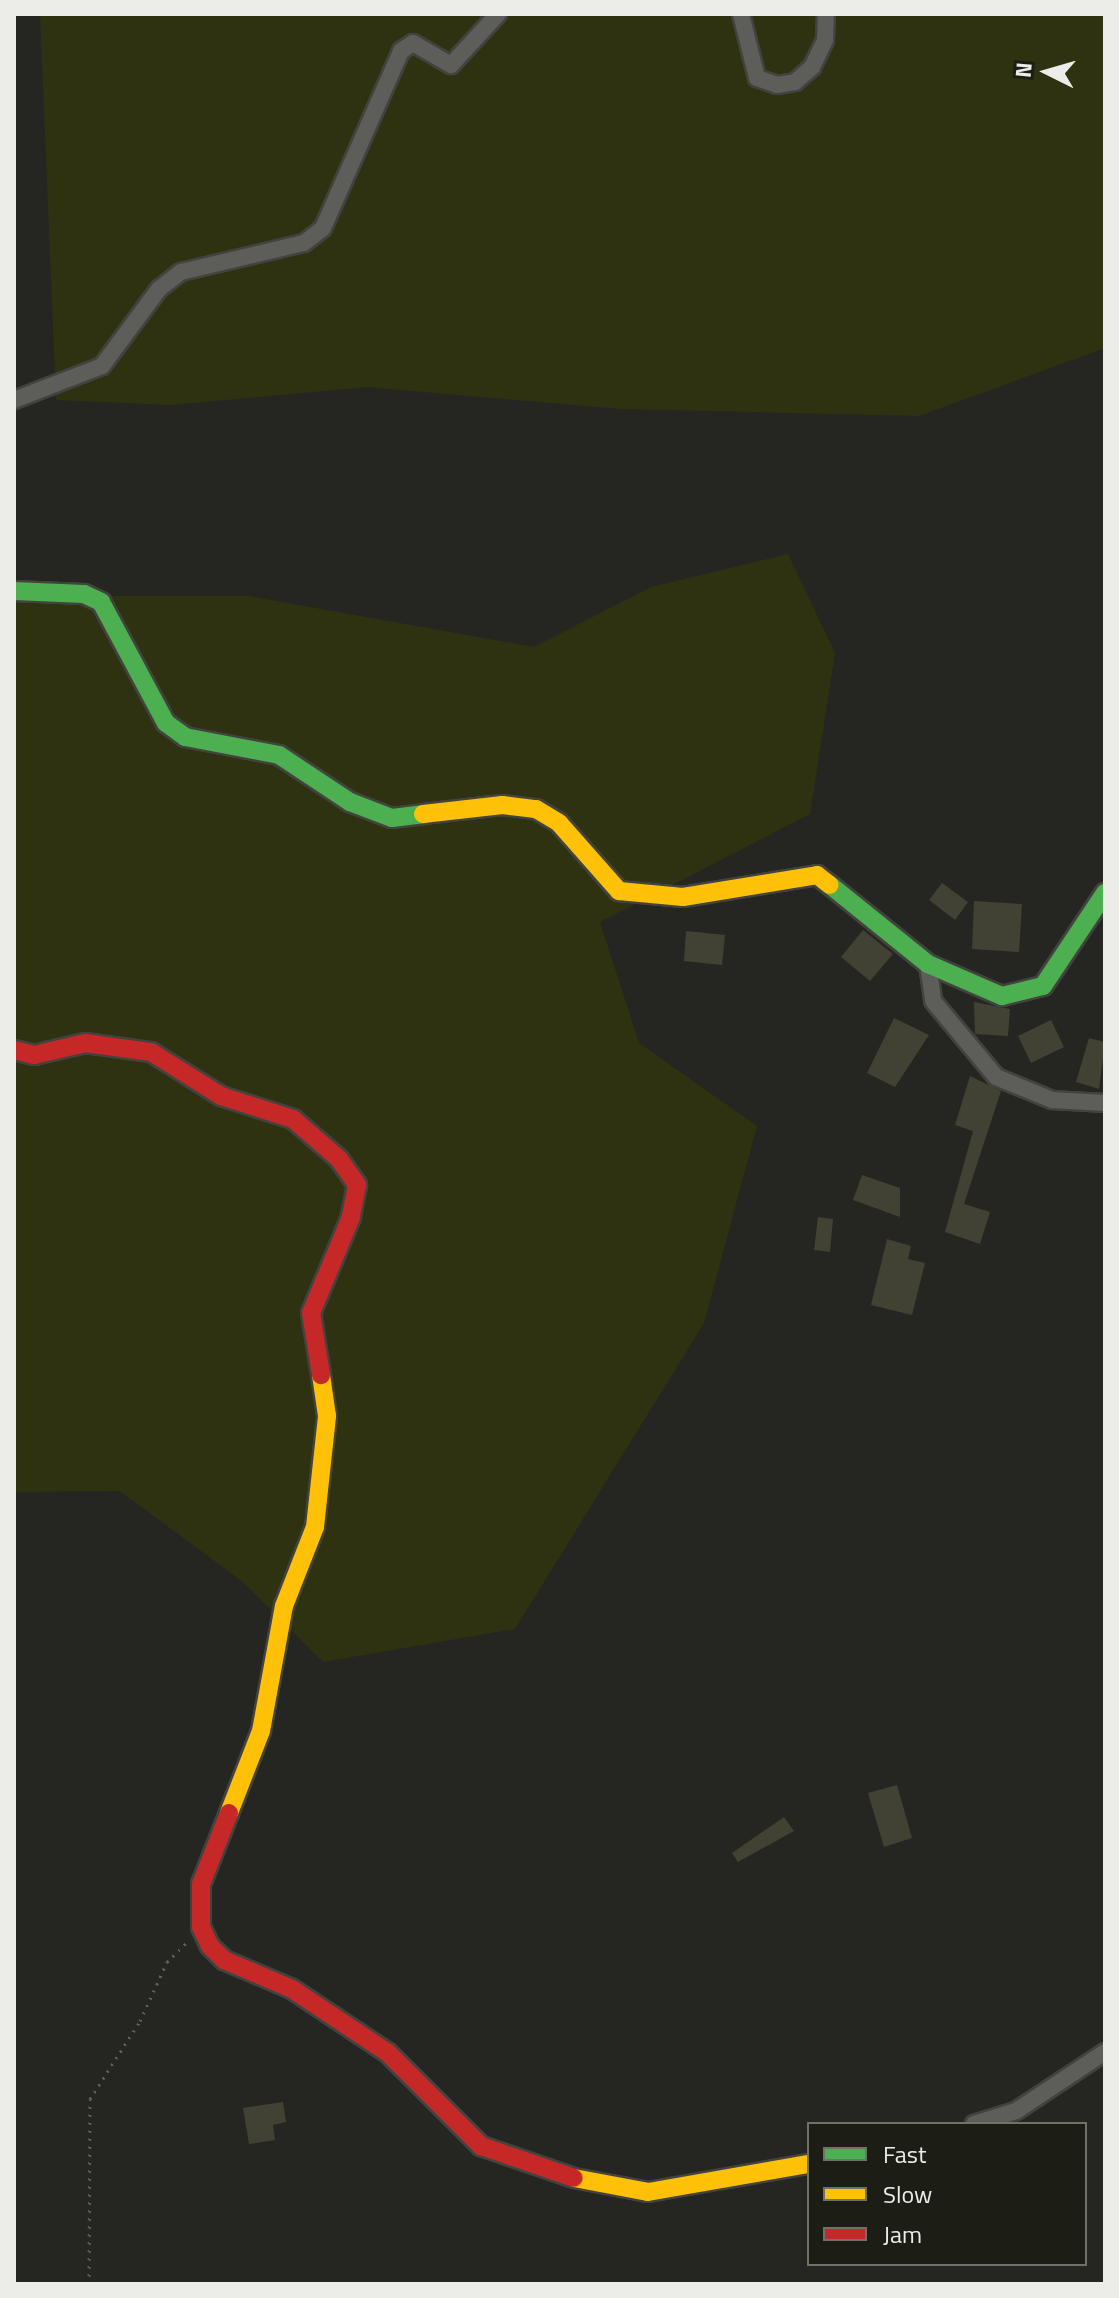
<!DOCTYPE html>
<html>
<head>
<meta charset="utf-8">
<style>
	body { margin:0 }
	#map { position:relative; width:1119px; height:2298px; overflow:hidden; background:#252621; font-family:"Titillium Web",sans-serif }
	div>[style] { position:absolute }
	.green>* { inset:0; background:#2f3210 }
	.building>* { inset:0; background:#414233 }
	.path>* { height:3px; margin-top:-1.5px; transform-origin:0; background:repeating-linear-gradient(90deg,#5f605c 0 2px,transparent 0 8px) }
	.roads { filter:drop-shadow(2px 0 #42433f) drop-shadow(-2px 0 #42433f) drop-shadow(0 2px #42433f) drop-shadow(0 -2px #42433f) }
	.street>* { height:16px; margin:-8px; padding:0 8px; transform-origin:8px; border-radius:8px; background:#5d5d5a }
	.fast>* { height:18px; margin:-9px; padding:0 9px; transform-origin:9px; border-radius:9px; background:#4caf50 }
	.slow>* { height:18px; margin:-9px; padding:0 9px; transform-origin:9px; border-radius:9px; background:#ffc107 }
	.jam>* { height:18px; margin:-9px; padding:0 9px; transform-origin:9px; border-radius:9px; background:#c62828 }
	span { translate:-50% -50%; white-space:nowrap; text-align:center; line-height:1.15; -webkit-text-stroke:6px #1c1e16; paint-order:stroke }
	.frame { position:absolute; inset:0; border:16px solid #ecede8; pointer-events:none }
	.legend { position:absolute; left:807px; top:2122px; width:280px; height:144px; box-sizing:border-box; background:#1c1e16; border:2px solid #6f716a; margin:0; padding:10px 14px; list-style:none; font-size:24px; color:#ecede8 }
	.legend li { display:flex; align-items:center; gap:16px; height:40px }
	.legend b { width:40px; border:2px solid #6f716a }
	.north { position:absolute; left:1007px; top:32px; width:80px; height:80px; -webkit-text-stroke:6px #1c1e16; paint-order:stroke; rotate:275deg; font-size:22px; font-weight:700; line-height:32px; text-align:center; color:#ecede8 }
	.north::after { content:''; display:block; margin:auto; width:28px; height:36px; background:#ecede8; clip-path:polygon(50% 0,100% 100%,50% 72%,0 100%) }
</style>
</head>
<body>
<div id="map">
	<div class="green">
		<div style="clip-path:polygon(40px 14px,1105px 14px,1105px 348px,919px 416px,620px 409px,367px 387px,171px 405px,56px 400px)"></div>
		<div style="clip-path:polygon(788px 554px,835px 653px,810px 814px,600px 922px,639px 1043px,757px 1126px,704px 1323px,515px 1629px,323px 1662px,243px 1582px,120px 1491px,14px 1492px,14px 596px,249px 596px,534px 647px,651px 587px)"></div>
	</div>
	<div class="building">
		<div style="clip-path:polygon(942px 883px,968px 902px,955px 920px,929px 900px)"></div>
		<div style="clip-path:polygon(974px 901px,1022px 904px,1019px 952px,972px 949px)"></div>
		<div style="clip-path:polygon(863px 930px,893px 954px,870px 981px,841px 957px)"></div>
		<div style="clip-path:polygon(686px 931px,725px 935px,722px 965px,684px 961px)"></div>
		<div style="clip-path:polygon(974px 1002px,1010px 1009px,1008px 1036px,975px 1034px)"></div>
		<div style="clip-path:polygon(894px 1018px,929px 1035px,895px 1087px,867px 1073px)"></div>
		<div style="clip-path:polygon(1051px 1020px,1064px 1047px,1031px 1063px,1018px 1036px)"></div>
		<div style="clip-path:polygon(1089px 1038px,1105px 1042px,1099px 1089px,1076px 1082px)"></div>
		<div style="clip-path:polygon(970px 1076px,1001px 1091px,964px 1204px,990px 1212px,980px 1244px,945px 1232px,973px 1131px,955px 1125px)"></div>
		<div style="clip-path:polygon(862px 1175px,900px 1188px,900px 1217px,853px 1200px)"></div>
		<div style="clip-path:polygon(818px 1217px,833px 1219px,830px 1252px,814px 1250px)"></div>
		<div style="clip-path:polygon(887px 1239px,911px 1246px,908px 1259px,925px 1263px,912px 1315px,871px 1305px)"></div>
		<div style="clip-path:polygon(897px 1785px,912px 1838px,884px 1847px,868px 1793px)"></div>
		<div style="clip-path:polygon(784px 1817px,794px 1831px,738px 1862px,732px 1853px)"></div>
		<div style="clip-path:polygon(283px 2102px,286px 2122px,273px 2125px,275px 2140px,249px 2144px,243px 2108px)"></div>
	</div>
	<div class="path">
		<div style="left:89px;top:2284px;width:185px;rotate:-89.7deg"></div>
		<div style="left:90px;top:2099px;width:93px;rotate:-57.3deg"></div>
		<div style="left:140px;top:2021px;width:65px;rotate:-65.4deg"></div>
		<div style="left:167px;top:1962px;width:28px;rotate:-45deg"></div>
	</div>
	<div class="roads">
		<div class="street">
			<div style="left:741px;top:14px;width:66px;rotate:76deg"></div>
			<div style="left:757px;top:78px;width:21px;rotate:19deg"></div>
			<div style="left:777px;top:85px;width:18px;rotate:-9deg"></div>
			<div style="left:795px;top:82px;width:23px;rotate:-41deg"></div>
			<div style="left:812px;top:67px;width:30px;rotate:-64deg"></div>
			<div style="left:825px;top:40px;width:26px;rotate:-88deg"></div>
			<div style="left:14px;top:400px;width:94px;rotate:-21.1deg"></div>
			<div style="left:102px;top:366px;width:96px;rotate:-53.5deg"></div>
			<div style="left:159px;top:289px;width:28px;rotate:-38deg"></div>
			<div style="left:181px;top:272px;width:126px;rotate:-13.3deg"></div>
			<div style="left:304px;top:243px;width:24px;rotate:-38deg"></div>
			<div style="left:323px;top:228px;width:193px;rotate:-66.2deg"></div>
			<div style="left:401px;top:51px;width:14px;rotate:-34deg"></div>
			<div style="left:413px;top:43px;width:44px;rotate:30.1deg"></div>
			<div style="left:451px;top:65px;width:69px;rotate:-47.3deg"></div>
			<div style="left:928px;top:964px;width:37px;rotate:82deg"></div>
			<div style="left:933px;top:1001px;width:99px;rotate:50.3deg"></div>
			<div style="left:996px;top:1077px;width:61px;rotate:22.3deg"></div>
			<div style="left:1052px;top:1100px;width:53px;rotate:3.2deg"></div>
			<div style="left:974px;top:2124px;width:44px;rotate:-17.2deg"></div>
			<div style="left:1016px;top:2111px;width:107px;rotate:-33.5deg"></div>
		</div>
		<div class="fast">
			<div style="left:14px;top:591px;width:70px;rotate:2.5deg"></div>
			<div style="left:84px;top:594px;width:19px;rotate:25deg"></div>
			<div style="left:101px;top:602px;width:137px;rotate:61.8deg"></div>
			<div style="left:166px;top:723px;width:24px;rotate:36deg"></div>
			<div style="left:185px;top:737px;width:96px;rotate:10.8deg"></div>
			<div style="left:279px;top:755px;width:85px;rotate:33.5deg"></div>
			<div style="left:350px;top:802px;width:45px;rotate:20.9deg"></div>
			<div style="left:392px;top:818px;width:31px;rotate:-7deg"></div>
			<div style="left:830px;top:885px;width:126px;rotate:38.9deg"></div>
			<div style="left:928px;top:964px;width:81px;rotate:23.4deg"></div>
			<div style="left:1002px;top:996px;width:42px;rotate:-13.7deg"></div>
			<div style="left:1043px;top:986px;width:112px;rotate:-56.3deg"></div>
		</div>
		<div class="slow">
			<div style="left:423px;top:814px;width:80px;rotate:-6.5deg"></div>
			<div style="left:502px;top:805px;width:34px;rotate:7deg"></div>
			<div style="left:536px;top:809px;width:27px;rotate:31deg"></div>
			<div style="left:559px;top:823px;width:91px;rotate:48.6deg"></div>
			<div style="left:619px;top:891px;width:64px;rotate:5.4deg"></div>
			<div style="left:683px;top:897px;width:136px;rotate:-9.3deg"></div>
			<div style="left:817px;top:875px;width:16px;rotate:38deg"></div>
			<div style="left:229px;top:1813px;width:88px;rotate:-68.7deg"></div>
			<div style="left:261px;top:1731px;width:127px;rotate:-79.6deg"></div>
			<div style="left:284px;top:1606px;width:85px;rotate:-68.6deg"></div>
			<div style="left:315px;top:1527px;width:112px;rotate:-83.8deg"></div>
			<div style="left:327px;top:1416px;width:41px;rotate:-98.3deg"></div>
			<div style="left:574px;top:2178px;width:75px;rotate:10.7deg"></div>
			<div style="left:648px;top:2192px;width:163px;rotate:-9.9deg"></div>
		</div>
		<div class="jam">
			<div style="left:14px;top:1050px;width:21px;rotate:14deg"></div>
			<div style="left:34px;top:1055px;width:52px;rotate:-13.2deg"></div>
			<div style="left:85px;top:1043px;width:67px;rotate:7.8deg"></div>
			<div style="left:151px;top:1052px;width:83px;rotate:32.2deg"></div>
			<div style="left:221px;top:1096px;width:76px;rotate:17.7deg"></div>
			<div style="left:293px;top:1119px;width:61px;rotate:41deg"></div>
			<div style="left:339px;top:1159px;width:32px;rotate:55deg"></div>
			<div style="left:357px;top:1185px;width:33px;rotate:101deg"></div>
			<div style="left:351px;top:1217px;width:104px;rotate:112.6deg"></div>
			<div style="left:311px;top:1313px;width:63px;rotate:80.8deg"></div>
			<div style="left:229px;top:1813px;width:76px;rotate:111.5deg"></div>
			<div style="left:201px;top:1884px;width:43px;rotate:90deg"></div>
			<div style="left:201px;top:1927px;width:21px;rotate:65deg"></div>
			<div style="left:210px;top:1946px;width:20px;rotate:45deg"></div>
			<div style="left:224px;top:1960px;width:74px;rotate:23.1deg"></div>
			<div style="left:292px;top:1989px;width:115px;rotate:33.7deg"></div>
			<div style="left:388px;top:2053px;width:132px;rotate:45deg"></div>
			<div style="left:481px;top:2146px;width:98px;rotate:19deg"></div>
		</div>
	</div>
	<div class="frame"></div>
	<ul class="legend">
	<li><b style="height:10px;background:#4caf50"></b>Fast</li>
	<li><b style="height:10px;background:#ffc107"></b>Slow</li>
	<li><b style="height:10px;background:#c62828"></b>Jam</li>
	</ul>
	<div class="north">N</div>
</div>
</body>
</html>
